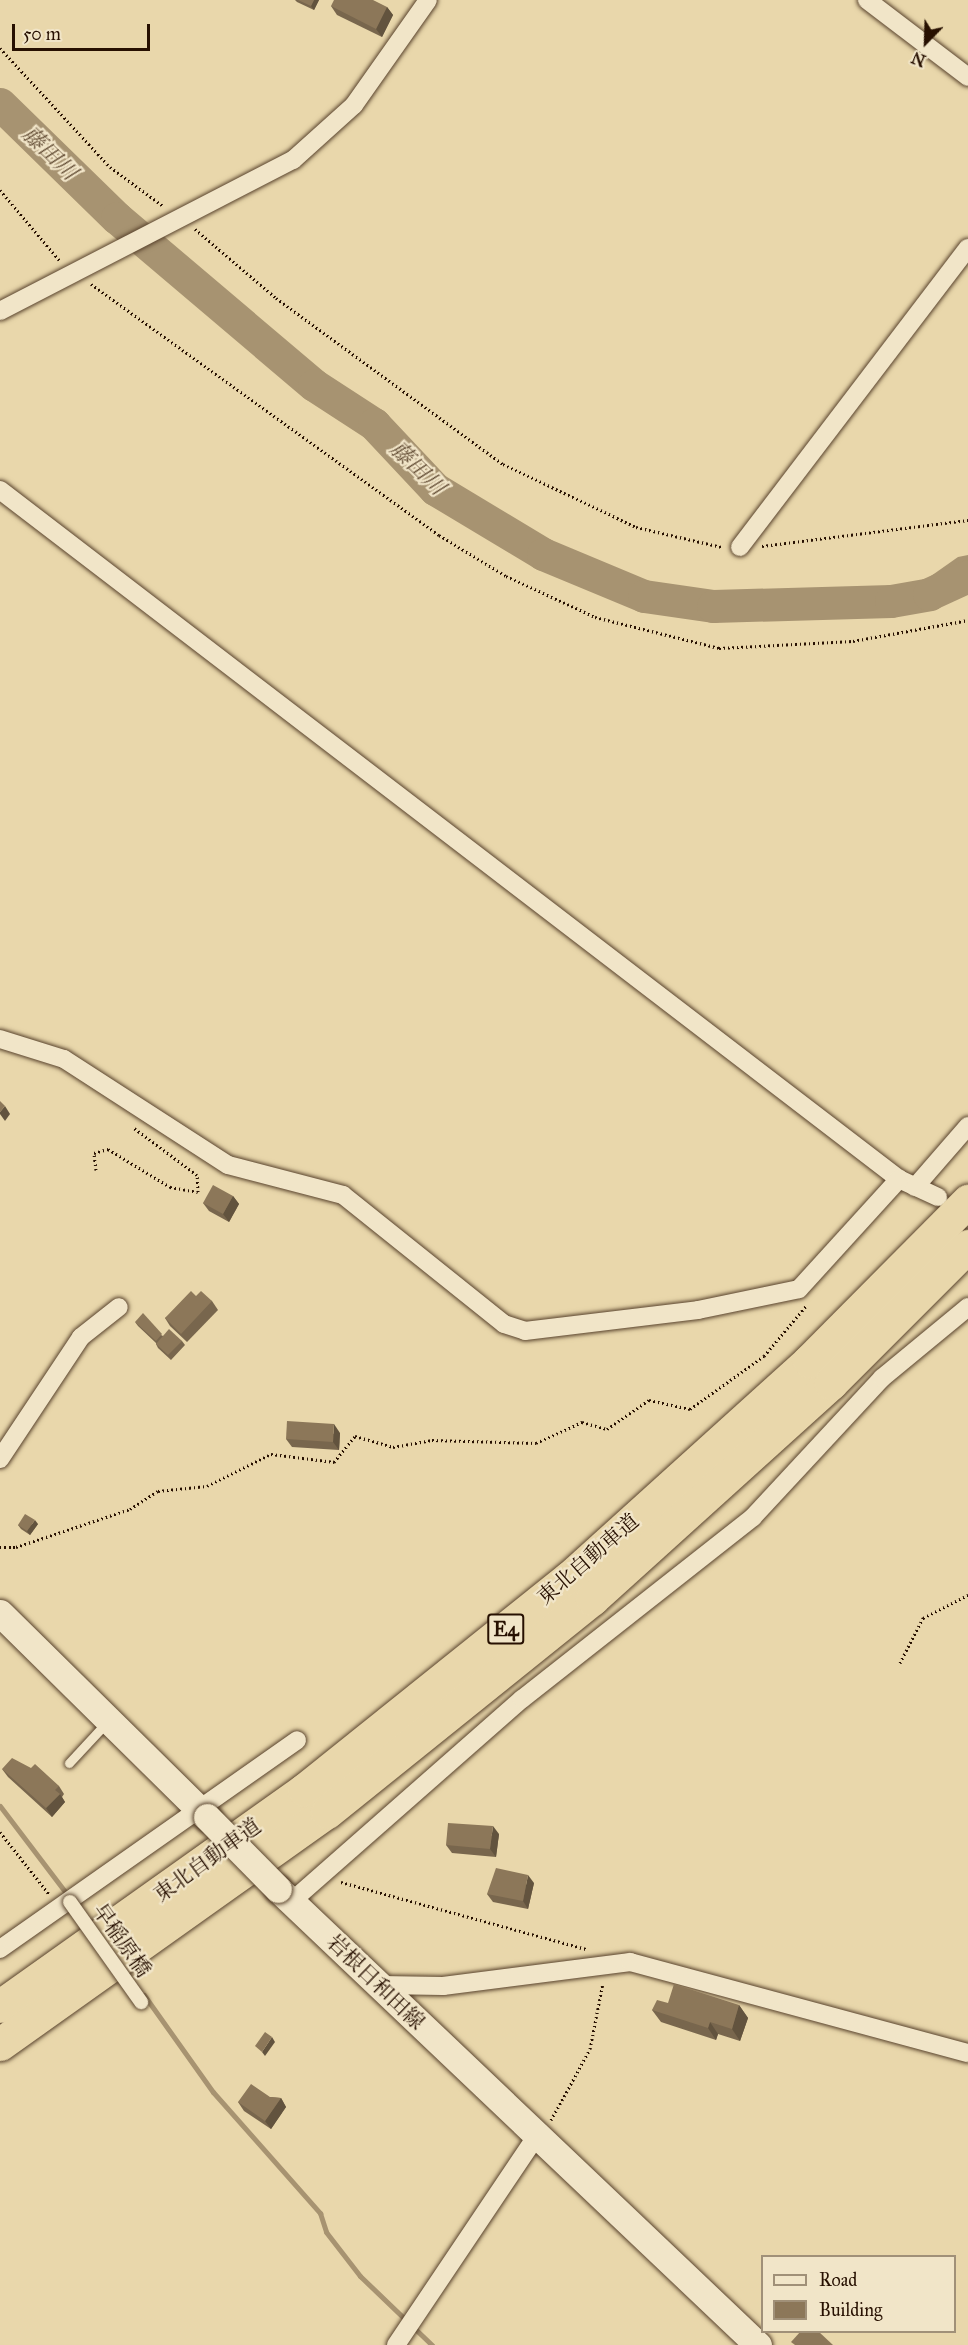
<!DOCTYPE html>
<meta charset="utf-8">
<style>
body{margin:0}
#map{position:relative;width:968px;height:2345px;overflow:hidden;background:#e9d7ab;font-family:"IM FELL Great Primer","Noto Serif JP",serif}
div>[style]{position:absolute}
.water>*{inset:0;background:#a79371}
.stream>*{height:5px;margin:-2.5px;padding:0 2.5px;transform-origin:2.5px;border-radius:2.5px;background:#a79371}
.river>*{height:33px;margin:-16.5px;padding:0 16.5px;transform-origin:16.5px;border-radius:16.5px;background:#a79371}
.path>*{height:3px;margin-top:-1.5px;transform-origin:0;background:repeating-linear-gradient(90deg,#271001 0 1.5px,transparent 0 4.5px)}
.roads{filter:drop-shadow(0 0 2px #58422c) drop-shadow(0 0 2px #58422c)}
.service>*{height:9px;margin:-4.5px;padding:0 4.5px;transform-origin:4.5px;border-radius:4.5px;background:#f1e5c8}
.minor>*{height:18px;margin:-9px;padding:0 9px;transform-origin:9px;border-radius:9px;background:#f1e5c8}
.secondary>*{height:27px;margin:-13.5px;padding:0 13.5px;transform-origin:13.5px;border-radius:13.5px;background:#f1e5c8}
.motorway>*{height:33px;margin:-16.5px;padding:0 16.5px;transform-origin:16.5px;border-radius:16.5px;background:#e9d7ab}
.bridges{filter:drop-shadow(0 0 2px #58422c) drop-shadow(0 0 2px #58422c)}
.pedestrian-bridge>*{height:14px;margin:-7px;padding:0 7px;transform-origin:7px;border-radius:7px;background:#f1e5c8}
.secondary-bridge>*{height:27px;margin:-13.5px;padding:0 13.5px;transform-origin:13.5px;border-radius:13.5px;background:#f1e5c8}
.wall>*{inset:0;background:#78664d}
.shaded-wall>*{inset:0;background:#62533e}
.building>*{inset:0;background:#8c7759}
span{translate:-50% -50%;white-space:nowrap;text-align:center;line-height:1.15;-webkit-text-stroke:4.5px #f1e5c8;paint-order:stroke}
.shield-label span{padding:2px 4px;background:#f1e5c8;border:2px solid;border-radius:4px;-webkit-text-stroke-width:0}
.shield-label{font-size:20px;color:#271001;font-weight:700}
.street-label{font-size:21px;color:#271001}
.water-label{font-size:22px;color:#614b33;font-style:italic}
.legend{position:absolute;left:761px;top:2255px;width:195px;height:78px;box-sizing:border-box;background:#f1e5c8;border:2px solid #a09078;margin:0;padding:8px 10px;list-style:none;font-size:18px;color:#271001}
.legend li{display:flex;align-items:center;gap:12px;height:30px}
.legend b{width:30px;border:2px solid #a09078}
.north{position:absolute;left:896px;top:12px;width:60px;height:60px;-webkit-text-stroke:4px #f1e5c8;paint-order:stroke;rotate:203deg;font-size:16px;font-weight:700;line-height:24px;text-align:center;color:#271001}
.north::after{content:'';display:block;margin:auto;width:21px;height:27px;background:#271001;clip-path:polygon(50% 0,100% 100%,50% 72%,0 100%)}
.scale{position:absolute;left:12px;top:24px;width:138px;height:27px;box-sizing:border-box;border:3px solid #271001;border-top:0;padding-left:8px;font-size:18px;line-height:21px;white-space:nowrap;color:#271001;-webkit-text-stroke:4px #f1e5c8;paint-order:stroke}
</style>
<div id="map">
<div class="water">
<i style="clip-path:polygon(968px 555px,968px 588px,894px 602px,958px 557px)"></i>
</div>
<div class="stream">
<i style="left:0;top:1806px;width:114px;rotate:52.8deg"></i>
<i style="left:144px;top:1995px;width:119px;rotate:54.6deg"></i>
<i style="left:213px;top:2092px;width:162px;rotate:48.5deg"></i>
<i style="left:320px;top:2213px;width:20px;rotate:72deg"></i>
<i style="left:326px;top:2232px;width:56px;rotate:52.3deg"></i>
<i style="left:360px;top:2276px;width:100px;rotate:43.8deg"></i>
</div>
<div class="river">
<i style="left:0;top:104px;width:163px;rotate:44.3deg"></i>
<i style="left:117px;top:218px;width:258px;rotate:40.3deg"></i>
<i style="left:314px;top:385px;width:72px;rotate:33deg"></i>
<i style="left:374px;top:424px;width:89px;rotate:46.8deg"></i>
<i style="left:435px;top:489px;width:126px;rotate:31deg"></i>
<i style="left:543px;top:554px;width:109px;rotate:22.6deg"></i>
<i style="left:644px;top:596px;width:70px;rotate:8.2deg"></i>
<i style="left:713px;top:606px;width:178px;rotate:-1.6deg"></i>
<i style="left:891px;top:601px;width:39px;rotate:-10deg"></i>
<i style="left:929px;top:594px;width:43px;rotate:-24.8deg"></i>
</div>
<div class="path">
<i style="left:0;top:48px;width:162px;rotate:47.3deg"></i>
<i style="left:110px;top:167px;width:66px;rotate:36.3deg"></i>
<i style="left:0;top:190px;width:93px;rotate:49.8deg"></i>
<i style="left:195px;top:229px;width:106px;rotate:40.4deg"></i>
<i style="left:276px;top:298px;width:281px;rotate:36.2deg"></i>
<i style="left:503px;top:464px;width:147px;rotate:25.3deg"></i>
<i style="left:636px;top:527px;width:88px;rotate:13.1deg"></i>
<i style="left:91px;top:284px;width:429px;rotate:35.8deg"></i>
<i style="left:439px;top:535px;width:79px;rotate:31.5deg"></i>
<i style="left:506px;top:576px;width:98px;rotate:24.7deg"></i>
<i style="left:595px;top:617px;width:128px;rotate:14deg"></i>
<i style="left:719px;top:648px;width:134px;rotate:-3deg"></i>
<i style="left:853px;top:641px;width:117px;rotate:-10.3deg"></i>
<i style="left:762px;top:546px;width:208px;rotate:-7.2deg"></i>
<i style="left:96px;top:1170px;width:17px;rotate:-97deg"></i>
<i style="left:94px;top:1153px;width:15px;rotate:-16deg"></i>
<i style="left:108px;top:1149px;width:73px;rotate:31.5deg"></i>
<i style="left:170px;top:1187px;width:28px;rotate:10deg"></i>
<i style="left:198px;top:1192px;width:17px;rotate:-93deg"></i>
<i style="left:197px;top:1175px;width:79px;rotate:-143.3deg"></i>
<i style="left:0;top:1547px;width:16px"></i>
<i style="left:16px;top:1547px;width:120px;rotate:-18.4deg"></i>
<i style="left:130px;top:1509px;width:33px;rotate:-33deg"></i>
<i style="left:158px;top:1491px;width:49px;rotate:-5.8deg"></i>
<i style="left:207px;top:1486px;width:72px;rotate:-26.6deg"></i>
<i style="left:271px;top:1454px;width:64px;rotate:7.2deg"></i>
<i style="left:334px;top:1462px;width:33px;rotate:-51deg"></i>
<i style="left:355px;top:1436px;width:40px;rotate:16deg"></i>
<i style="left:393px;top:1447px;width:40px;rotate:-10deg"></i>
<i style="left:432px;top:1440px;width:104px;rotate:1.7deg"></i>
<i style="left:536px;top:1443px;width:51px;rotate:-24.5deg"></i>
<i style="left:582px;top:1422px;width:26px;rotate:16deg"></i>
<i style="left:607px;top:1429px;width:51px;rotate:-34.6deg"></i>
<i style="left:649px;top:1400px;width:42px;rotate:12.4deg"></i>
<i style="left:690px;top:1409px;width:91px;rotate:-35.6deg"></i>
<i style="left:764px;top:1356px;width:65px;rotate:-50deg"></i>
<i style="left:900px;top:1663px;width:51px;rotate:-62.9deg"></i>
<i style="left:923px;top:1618px;width:51px;rotate:-27.1deg"></i>
<i style="left:0;top:1832px;width:79px;rotate:51.7deg"></i>
<i style="left:341px;top:1882px;width:254px;rotate:15.3deg"></i>
<i style="left:551px;top:2120px;width:81px;rotate:-61.2deg"></i>
<i style="left:590px;top:2049px;width:67px;rotate:-78.9deg"></i>
</div>
<div class="roads">
<div class="service">
<i style="left:69px;top:1763px;width:54px;rotate:-47.2deg"></i>
</div>
<div class="minor">
<i style="left:867px;top:0;width:127px;rotate:37.3deg"></i>
<i style="left:0;top:311px;width:330px;rotate:-27.3deg"></i>
<i style="left:293px;top:160px;width:82px;rotate:-42deg"></i>
<i style="left:354px;top:105px;width:128px;rotate:-54.8deg"></i>
<i style="left:0;top:490px;width:1133px;rotate:37.47deg"></i>
<i style="left:899px;top:1179px;width:43px;rotate:24.8deg"></i>
<i style="left:740px;top:547px;width:376px;rotate:-52.7deg"></i>
<i style="left:0;top:1039px;width:67px;rotate:17.4deg"></i>
<i style="left:64px;top:1059px;width:195px;rotate:32.9deg"></i>
<i style="left:228px;top:1165px;width:119px;rotate:14.6deg"></i>
<i style="left:343px;top:1195px;width:206px;rotate:38.7deg"></i>
<i style="left:504px;top:1324px;width:22px;rotate:18deg"></i>
<i style="left:525px;top:1331px;width:174px;rotate:-6.9deg"></i>
<i style="left:698px;top:1310px;width:103px;rotate:-11.7deg"></i>
<i style="left:799px;top:1289px;width:149px;rotate:-47.7deg"></i>
<i style="left:915px;top:1187px;width:81px;rotate:-49deg"></i>
<i style="left:0;top:1459px;width:146px;rotate:-56.4deg"></i>
<i style="left:81px;top:1337px;width:48px;rotate:-38.3deg"></i>
<i style="left:292px;top:1901px;width:306px;rotate:-41.3deg"></i>
<i style="left:522px;top:1699px;width:294px;rotate:-38.2deg"></i>
<i style="left:753px;top:1517px;width:190px;rotate:-47.1deg"></i>
<i style="left:882px;top:1378px;width:112px;rotate:-39.5deg"></i>
<i style="left:0;top:1949px;width:363px;rotate:-35.1deg"></i>
<i style="left:380px;top:1985px;width:63px;rotate:0.9deg"></i>
<i style="left:443px;top:1986px;width:189px;rotate:-7.3deg"></i>
<i style="left:630px;top:1962px;width:350px;rotate:15.1deg"></i>
<i style="left:396px;top:2345px;width:251px;rotate:-56.1deg"></i>
</div>
<div class="secondary">
<i style="left:0;top:1613px;width:291px;rotate:44.6deg"></i>
<i style="left:278px;top:1889px;width:662px;rotate:43.53deg"></i>
</div>
<div class="motorway">
<i style="left:0;top:2006px;width:373px;rotate:-35.4deg"></i>
<i style="left:304px;top:1790px;width:339px;rotate:-38.7deg"></i>
<i style="left:569px;top:1578px;width:324px;rotate:-42.1deg"></i>
<i style="left:809px;top:1361px;width:226px;rotate:-45.2deg"></i>
<i style="left:0;top:2044px;width:401px;rotate:-35.4deg"></i>
<i style="left:327px;top:1812px;width:340px;rotate:-38.8deg"></i>
<i style="left:592px;top:1599px;width:322px;rotate:-42.1deg"></i>
<i style="left:831px;top:1383px;width:194px;rotate:-45deg"></i>
</div>
</div>
<div class="bridges">
<div class="pedestrian-bridge">
<i style="left:70px;top:1902px;width:123px;rotate:54.6deg"></i>
</div>
<div class="secondary-bridge">
<i style="left:207px;top:1817px;width:101px;rotate:45.4deg"></i>
</div>
</div>
<div class="wall">
<i style="clip-path:polygon(295px 0,319px 0,314px 10px,297px 2px)"></i>
<i style="clip-path:polygon(331px 6px,387px 7px,393px 15px,382px 37px,337px 15px)"></i>
<i style="clip-path:polygon(233px 1196px,239px 1204px,229px 1222px,209px 1211px,203px 1203px)"></i>
<i style="clip-path:polygon(196px 1296px,212px 1301px,218px 1310px,187px 1342px,170px 1326px,165px 1318px)"></i>
<i style="clip-path:polygon(135px 1322px,163px 1336px,182px 1341px,185px 1345px,171px 1360px,158px 1348px,156px 1344px,156px 1343px,138px 1326px)"></i>
<i style="clip-path:polygon(340px 1433px,339px 1450px,292px 1447px,286px 1439px)"></i>
<i style="clip-path:polygon(38px 1524px,30px 1535px,21px 1529px,18px 1525px)"></i>
<i style="clip-path:polygon(2px 1769px,59px 1786px,64px 1794px,62px 1797px,65px 1802px,52px 1817px,8px 1777px)"></i>
<i style="clip-path:polygon(499px 1834px,496px 1857px,452px 1853px,446px 1845px)"></i>
<i style="clip-path:polygon(534px 1883px,528px 1909px,493px 1902px,487px 1894px)"></i>
<i style="clip-path:polygon(668px 2003px,739px 2005px,748px 2018px,740px 2041px,718px 2034px,716px 2040px,661px 2022px,652px 2010px)"></i>
<i style="clip-path:polygon(270px 2097px,281px 2098px,286px 2107px,271px 2129px,244px 2111px,238px 2102px)"></i>
</div>
<div class="shaded-wall">
<i style="clip-path:polygon(314px 0,319px 0,314px 10px,311px 6px)"></i>
<i style="clip-path:polygon(387px 7px,393px 15px,382px 37px,376px 29px)"></i>
<i style="clip-path:polygon(5px 1106px,10px 1114px,5px 1121px,0 1114px,0 1112px)"></i>
<i style="clip-path:polygon(233px 1196px,239px 1204px,229px 1222px,223px 1214px)"></i>
<i style="clip-path:polygon(334px 1424px,340px 1433px,339px 1450px,333px 1442px)"></i>
<i style="clip-path:polygon(35px 1520px,38px 1524px,30px 1535px,27px 1531px)"></i>
<i style="clip-path:polygon(60px 1794px,65px 1802px,52px 1817px,46px 1808px)"></i>
<i style="clip-path:polygon(493px 1826px,499px 1834px,496px 1857px,490px 1849px)"></i>
<i style="clip-path:polygon(528px 1875px,534px 1883px,528px 1909px,523px 1901px)"></i>
<i style="clip-path:polygon(739px 2005px,748px 2018px,740px 2041px,732px 2029px)"></i>
<i style="clip-path:polygon(710px 2022px,718px 2034px,716px 2040px,708px 2028px)"></i>
<i style="clip-path:polygon(272px 2037px,275px 2042px,265px 2056px,262px 2052px)"></i>
<i style="clip-path:polygon(281px 2098px,286px 2107px,271px 2129px,265px 2121px)"></i>
</div>
<div class="building">
<i style="clip-path:polygon(298px 0,314px 0,311px 6px)"></i>
<i style="clip-path:polygon(334px 0,373px 0,387px 7px,376px 29px,331px 6px)"></i>
<i style="clip-path:polygon(0 1101px,5px 1106px,0 1112px)"></i>
<i style="clip-path:polygon(213px 1185px,233px 1196px,223px 1214px,203px 1203px)"></i>
<i style="clip-path:polygon(191px 1291px,196px 1296px,201px 1291px,212px 1301px,181px 1334px,165px 1318px)"></i>
<i style="clip-path:polygon(143px 1313px,162px 1334px,156px 1341px,135px 1322px)"></i>
<i style="clip-path:polygon(169px 1329px,182px 1341px,168px 1355px,156px 1344px)"></i>
<i style="clip-path:polygon(287px 1421px,334px 1424px,333px 1442px,286px 1439px)"></i>
<i style="clip-path:polygon(25px 1514px,35px 1520px,27px 1531px,18px 1525px)"></i>
<i style="clip-path:polygon(12px 1758px,31px 1768px,35px 1764px,59px 1786px,55px 1790px,60px 1794px,46px 1808px,2px 1769px)"></i>
<i style="clip-path:polygon(448px 1823px,493px 1826px,490px 1849px,446px 1845px)"></i>
<i style="clip-path:polygon(496px 1868px,528px 1875px,523px 1901px,487px 1894px)"></i>
<i style="clip-path:polygon(674px 1984px,739px 2005px,732px 2029px,710px 2022px,708px 2028px,652px 2010px,657px 2000px,668px 2003px)"></i>
<i style="clip-path:polygon(265px 2032px,272px 2037px,262px 2052px,255px 2046px)"></i>
<i style="clip-path:polygon(251px 2084px,270px 2097px,281px 2098px,265px 2121px,238px 2102px)"></i>
<i style="clip-path:polygon(801px 2331px,818px 2331px,833px 2345px,795px 2345px,791px 2342px)"></i>
</div>
<div class="shield-label">
<span style="left:506px;top:1629px">E4</span>
</div>
<div class="street-label">
<span style="left:588px;top:1559px;rotate:-41deg">東北自動車道</span>
<span style="left:207px;top:1860px;rotate:-36deg">東北自動車道</span>
<span style="left:122px;top:1940px;rotate:55deg">早稲原橋</span>
<span style="left:376px;top:1982px;rotate:44deg">岩根日和田線</span>
</div>
<div class="water-label">
<span style="left:50px;top:153px;rotate:44deg">藤田川</span>
<span style="left:418px;top:468px;rotate:44deg">藤田川</span>
</div>
<ul class="legend">
<li><b style="height:8px;background:#f1e5c8"></b>Road</li>
<li><b style="height:16px;background:#8c7759"></b>Building</li>
</ul>
<div class="north">N</div>
<div class="scale">50 m</div>
</div>
